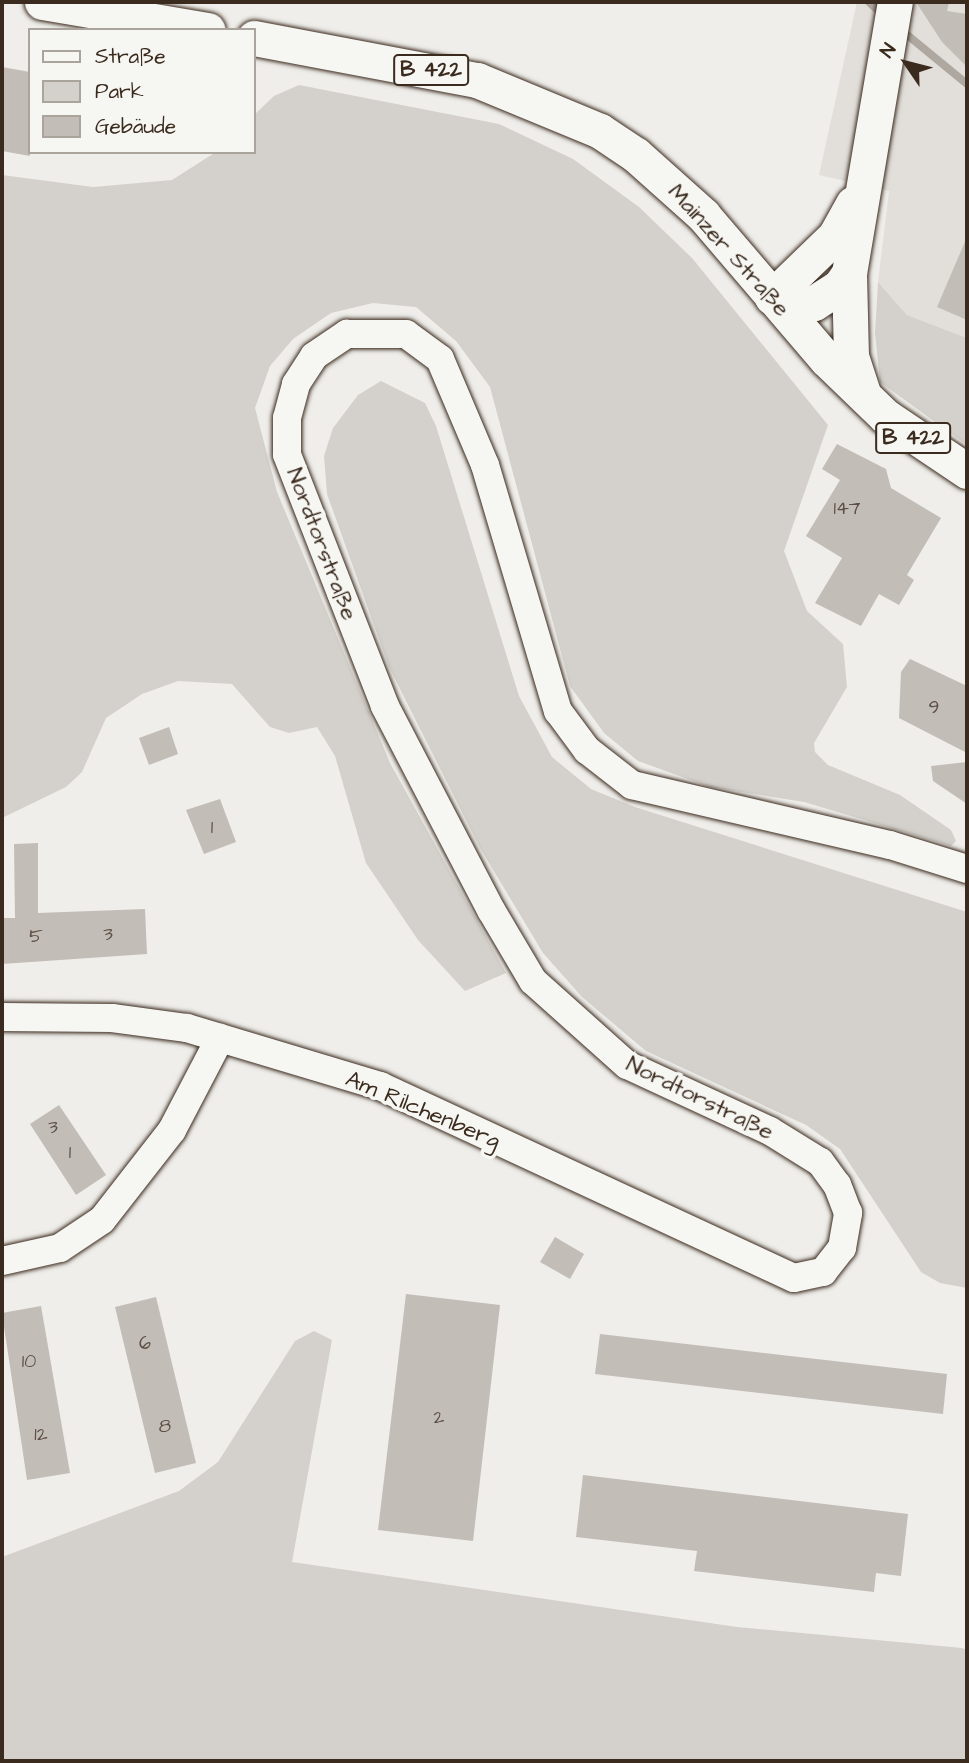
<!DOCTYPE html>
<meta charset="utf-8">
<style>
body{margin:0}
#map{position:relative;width:969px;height:1763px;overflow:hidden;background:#efeeea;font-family:"Architects Daughter",sans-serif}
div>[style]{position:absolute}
.built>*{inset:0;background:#e2dfdb}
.green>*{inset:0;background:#d4d1cc}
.stream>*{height:8px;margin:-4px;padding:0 4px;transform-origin:4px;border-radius:4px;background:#afa8a1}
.building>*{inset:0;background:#c2bdb7}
.roads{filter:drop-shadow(0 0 2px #3b2a1e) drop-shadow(0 0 2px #3b2a1e)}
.minor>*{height:28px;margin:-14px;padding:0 14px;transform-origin:14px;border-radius:14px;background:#f6f6f2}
.major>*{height:35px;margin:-17.5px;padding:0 17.5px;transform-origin:17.5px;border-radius:17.5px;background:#f6f6f2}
span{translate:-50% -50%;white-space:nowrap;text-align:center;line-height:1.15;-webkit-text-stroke:7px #f6f6f2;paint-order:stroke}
.number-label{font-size:19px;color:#5d4f44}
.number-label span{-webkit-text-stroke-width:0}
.shield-label span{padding:2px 5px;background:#f6f6f2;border:2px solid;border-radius:5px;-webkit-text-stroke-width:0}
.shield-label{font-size:21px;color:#3b2a1e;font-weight:700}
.street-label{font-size:23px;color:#3b2a1e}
.frame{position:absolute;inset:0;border:4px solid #3b2a1e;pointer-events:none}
.legend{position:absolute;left:28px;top:28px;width:228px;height:126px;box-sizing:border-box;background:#f6f6f2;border:2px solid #aba49d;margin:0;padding:9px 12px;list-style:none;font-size:21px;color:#3b2a1e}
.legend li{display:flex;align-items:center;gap:14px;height:35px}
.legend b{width:35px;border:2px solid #aba49d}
.north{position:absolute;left:871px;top:28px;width:70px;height:70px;-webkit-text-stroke:5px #f6f6f2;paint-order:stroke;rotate:305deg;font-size:19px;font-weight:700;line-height:28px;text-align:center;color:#3b2a1e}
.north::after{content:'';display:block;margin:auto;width:24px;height:32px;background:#3b2a1e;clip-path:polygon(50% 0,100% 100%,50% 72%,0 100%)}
</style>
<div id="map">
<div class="built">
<i style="clip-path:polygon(857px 2px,967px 2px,967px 338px,907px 315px,878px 282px,889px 191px,819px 175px)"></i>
</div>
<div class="green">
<i style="clip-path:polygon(299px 85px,499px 124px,573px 159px,639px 207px,692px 258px,828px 425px,784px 551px,807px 611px,843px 644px,847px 687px,814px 743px,815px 752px,828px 765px,900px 795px,951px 830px,956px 841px,951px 846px,804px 802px,710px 787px,638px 761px,604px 733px,570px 686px,490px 387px,456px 341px,416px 307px,373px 303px,331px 313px,293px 339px,270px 366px,255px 408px,277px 492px,390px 763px,506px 973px,465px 991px,418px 940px,366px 863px,335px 756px,317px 727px,289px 733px,270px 727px,232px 684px,178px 681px,142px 694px,106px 718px,82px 772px,66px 787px,2px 818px,2px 175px,93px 187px,172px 180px,216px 152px,254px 152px,254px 115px,274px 96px)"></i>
<i style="clip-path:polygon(878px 282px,907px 315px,967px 338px,967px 445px,880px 382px,875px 333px)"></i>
<i style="clip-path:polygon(381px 381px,425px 403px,436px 426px,519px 696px,552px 757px,591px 789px,635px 807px,967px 912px,967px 1288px,940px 1283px,921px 1272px,840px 1149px,806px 1125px,646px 1051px,582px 997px,543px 953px,480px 848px,389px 667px,327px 494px,324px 456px,333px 428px,358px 395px)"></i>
<i style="clip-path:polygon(314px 1331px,332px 1340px,292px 1562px,737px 1627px,962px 1648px,967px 1650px,967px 1761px,2px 1761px,2px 1557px,179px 1491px,218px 1462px,295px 1341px)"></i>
</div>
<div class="stream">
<i style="left:869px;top:2px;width:18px;rotate:43deg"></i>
<i style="left:900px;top:29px;width:87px;rotate:39.4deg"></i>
</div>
<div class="building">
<i style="clip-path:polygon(916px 2px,949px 2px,947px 11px,967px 14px,967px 67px,942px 42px)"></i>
<i style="clip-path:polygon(2px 67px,30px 72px,30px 156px,2px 151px)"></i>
<i style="clip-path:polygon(967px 237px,967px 320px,937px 307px)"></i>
<i style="clip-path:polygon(837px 444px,886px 469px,891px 488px,941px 518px,907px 575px,914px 580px,899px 605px,879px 594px,861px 626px,815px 603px,842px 558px,806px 536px,840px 480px,822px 469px)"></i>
<i style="clip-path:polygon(910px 659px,967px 686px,967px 753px,899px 718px,901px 672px)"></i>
<i style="clip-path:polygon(169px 727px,178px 754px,149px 765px,139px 738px)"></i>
<i style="clip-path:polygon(967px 762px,967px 804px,933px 781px,931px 766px)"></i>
<i style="clip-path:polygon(220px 799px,236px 842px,204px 854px,186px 810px)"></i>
<i style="clip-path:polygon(38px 843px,38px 913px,145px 909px,147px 954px,2px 964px,2px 918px,15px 918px,14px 844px)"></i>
<i style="clip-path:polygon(59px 1105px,106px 1175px,76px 1195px,30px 1124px)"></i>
<i style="clip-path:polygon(555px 1237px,584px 1254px,570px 1279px,540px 1262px)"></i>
<i style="clip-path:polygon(406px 1294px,500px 1305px,473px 1541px,378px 1530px)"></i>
<i style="clip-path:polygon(156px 1297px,196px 1463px,155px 1473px,115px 1307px)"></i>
<i style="clip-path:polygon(41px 1306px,70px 1473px,27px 1480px,2px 1313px)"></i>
<i style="clip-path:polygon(600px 1334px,947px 1374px,943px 1414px,595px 1374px)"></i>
<i style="clip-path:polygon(583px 1475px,908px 1514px,901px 1576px,876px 1573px,874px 1592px,694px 1571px,697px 1551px,576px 1537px)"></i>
</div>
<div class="roads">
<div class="minor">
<i style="left:2px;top:1017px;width:110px;rotate:0.5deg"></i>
<i style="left:112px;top:1018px;width:76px;rotate:7.6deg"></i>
<i style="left:187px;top:1028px;width:202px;rotate:16.7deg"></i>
<i style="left:380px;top:1086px;width:456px;rotate:24.9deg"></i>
<i style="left:794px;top:1278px;width:30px;rotate:-12deg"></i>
<i style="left:823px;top:1272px;width:31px;rotate:-52deg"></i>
<i style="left:842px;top:1248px;width:36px;rotate:-80deg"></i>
<i style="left:848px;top:1213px;width:30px;rotate:-111deg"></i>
<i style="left:837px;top:1185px;width:29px;rotate:-126deg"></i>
<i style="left:820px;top:1162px;width:59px;rotate:-148.2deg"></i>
<i style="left:770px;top:1131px;width:157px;rotate:-155.2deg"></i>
<i style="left:627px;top:1065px;width:126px;rotate:-138.2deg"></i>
<i style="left:533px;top:981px;width:82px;rotate:-120.6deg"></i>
<i style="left:491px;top:910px;width:230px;rotate:-117.5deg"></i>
<i style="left:385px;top:706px;width:270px;rotate:-111.3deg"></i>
<i style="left:287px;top:454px;width:36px;rotate:-90deg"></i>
<i style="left:287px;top:418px;width:35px;rotate:-75deg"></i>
<i style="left:296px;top:384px;width:33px;rotate:-57deg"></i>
<i style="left:314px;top:356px;width:40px;rotate:-34deg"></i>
<i style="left:347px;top:334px;width:59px"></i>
<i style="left:406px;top:334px;width:42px;rotate:36.3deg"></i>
<i style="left:440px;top:359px;width:115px;rotate:67deg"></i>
<i style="left:485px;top:465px;width:257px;rotate:73.5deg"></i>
<i style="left:558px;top:711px;width:49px;rotate:53.4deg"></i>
<i style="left:587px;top:750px;width:57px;rotate:37.9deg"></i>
<i style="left:632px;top:785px;width:265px;rotate:13.1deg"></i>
<i style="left:890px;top:845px;width:81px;rotate:17.3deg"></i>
<i style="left:2px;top:1261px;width:59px;rotate:-12.6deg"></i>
<i style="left:60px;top:1248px;width:50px;rotate:-33.7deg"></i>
<i style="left:102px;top:1220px;width:114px;rotate:-52.1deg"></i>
<i style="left:172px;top:1130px;width:104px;rotate:-62.4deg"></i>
</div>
<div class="major">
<i style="left:42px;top:2px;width:168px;rotate:9.6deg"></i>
<i style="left:254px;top:38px;width:227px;rotate:10.7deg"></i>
<i style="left:477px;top:80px;width:133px;rotate:22.5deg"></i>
<i style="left:600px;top:131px;width:43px;rotate:33.7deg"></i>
<i style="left:636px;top:155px;width:90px;rotate:41.8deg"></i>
<i style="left:703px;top:215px;width:191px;rotate:49.5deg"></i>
<i style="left:827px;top:360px;width:81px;rotate:44deg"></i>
<i style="left:885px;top:416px;width:99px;rotate:33.9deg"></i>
<i style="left:772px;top:297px;width:88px;rotate:-44.1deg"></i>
<i style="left:835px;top:236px;width:37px;rotate:-61deg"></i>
<i style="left:772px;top:297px;width:15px;rotate:23deg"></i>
<i style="left:786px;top:303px;width:28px"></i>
<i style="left:814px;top:303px;width:31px;rotate:-33deg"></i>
<i style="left:840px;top:286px;width:16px;rotate:-55deg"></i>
<i style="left:863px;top:393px;width:39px;rotate:-108deg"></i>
<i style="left:851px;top:356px;width:83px;rotate:-91.4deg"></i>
<i style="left:849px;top:273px;width:275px;rotate:-80.4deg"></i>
</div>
</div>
<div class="number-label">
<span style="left:847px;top:509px">147</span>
<span style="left:934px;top:708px">9</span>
<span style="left:212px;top:828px">1</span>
<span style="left:108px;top:935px">3</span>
<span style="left:36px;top:937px">5</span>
<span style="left:53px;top:1128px">3</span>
<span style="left:70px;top:1153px">1</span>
<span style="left:145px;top:1344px">6</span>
<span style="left:29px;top:1362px">10</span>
<span style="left:439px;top:1418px">2</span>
<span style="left:165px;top:1427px">8</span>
<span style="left:41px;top:1435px">12</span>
</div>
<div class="shield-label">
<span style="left:431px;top:70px">B 422</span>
<span style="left:913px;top:438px">B 422</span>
</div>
<div class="street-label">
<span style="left:729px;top:250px;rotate:48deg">Mainzer Straße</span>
<span style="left:322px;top:544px;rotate:69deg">Nordtorstraße</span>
<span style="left:700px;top:1098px;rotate:26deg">Nordtorstraße</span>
<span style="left:423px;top:1110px;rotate:23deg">Am Rilchenberg</span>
</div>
<div class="frame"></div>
<ul class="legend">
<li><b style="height:9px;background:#f6f6f2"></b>Straße</li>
<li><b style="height:19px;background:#d4d1cc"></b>Park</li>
<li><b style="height:19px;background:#c2bdb7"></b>Gebäude</li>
</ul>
<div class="north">N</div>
</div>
